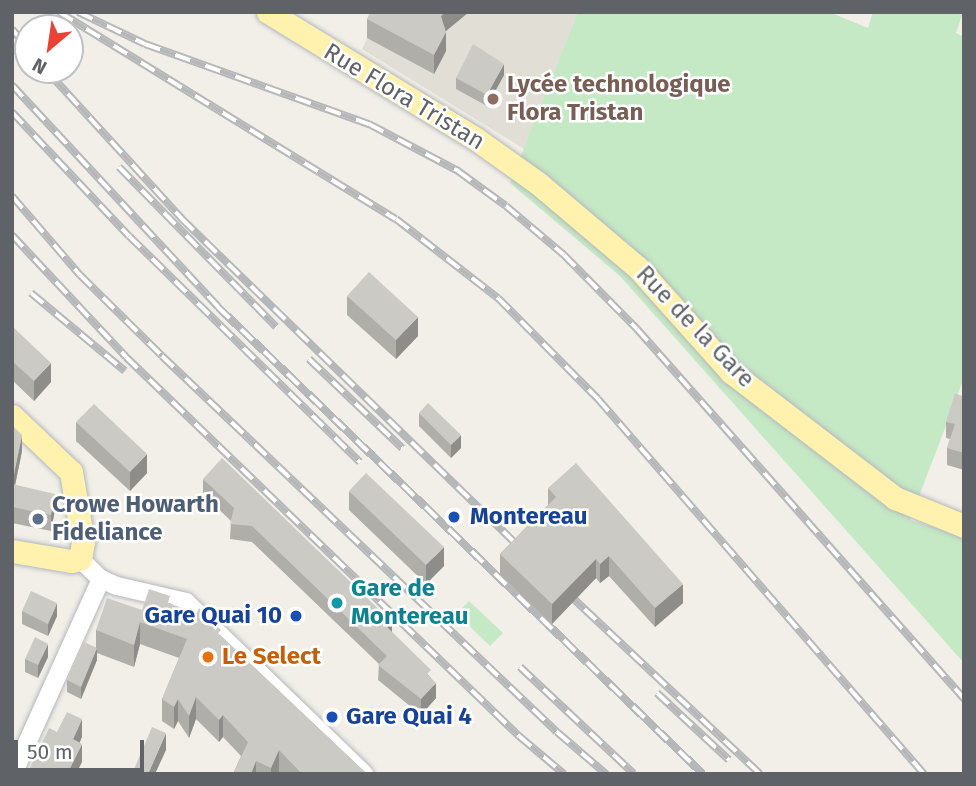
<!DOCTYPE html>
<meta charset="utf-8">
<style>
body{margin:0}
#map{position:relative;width:976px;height:786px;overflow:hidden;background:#f1efe8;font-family:"Fira Sans",sans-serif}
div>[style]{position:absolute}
.education>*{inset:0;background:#e1ded6}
.green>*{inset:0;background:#c5e8c5}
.roads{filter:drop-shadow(0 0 2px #b5b8bc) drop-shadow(0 0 2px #b5b8bc)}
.minor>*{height:18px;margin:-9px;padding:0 9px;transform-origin:9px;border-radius:9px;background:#fff}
.major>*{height:23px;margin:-11.5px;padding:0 11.5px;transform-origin:11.5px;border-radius:11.5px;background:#fff2af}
.rail>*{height:8px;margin-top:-4px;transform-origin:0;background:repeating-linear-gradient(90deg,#fff 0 16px,#b6b7b8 0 32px);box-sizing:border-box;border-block:2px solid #b6b7b8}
.wall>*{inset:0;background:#afaea9}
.shaded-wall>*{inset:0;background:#8f8d8a}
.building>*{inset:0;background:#cccac5}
.dots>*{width:19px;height:19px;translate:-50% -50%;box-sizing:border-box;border:4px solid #fff;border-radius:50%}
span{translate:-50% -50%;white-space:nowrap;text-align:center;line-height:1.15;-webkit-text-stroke:5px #fff;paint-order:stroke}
.education-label{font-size:24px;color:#785e54;font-weight:700}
.left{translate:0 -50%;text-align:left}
.street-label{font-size:24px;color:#5f6368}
.service-label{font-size:24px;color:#4e5e75;font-weight:700}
.transit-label{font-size:24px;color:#164399;font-weight:700}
.right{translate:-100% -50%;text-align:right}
.culture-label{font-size:24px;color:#0d838f;font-weight:700}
.food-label{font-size:24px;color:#c56008;font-weight:700}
.frame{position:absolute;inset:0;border:14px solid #5f6368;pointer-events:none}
.north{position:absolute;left:14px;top:14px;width:70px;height:70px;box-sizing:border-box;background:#fff;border:2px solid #bfc1c3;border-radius:50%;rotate:209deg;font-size:19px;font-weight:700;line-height:28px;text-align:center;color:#5f6368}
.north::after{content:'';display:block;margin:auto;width:24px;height:32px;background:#ea4335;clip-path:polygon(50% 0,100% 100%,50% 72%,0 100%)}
.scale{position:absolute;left:14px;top:740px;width:130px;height:32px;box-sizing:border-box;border:4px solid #5f6368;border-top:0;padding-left:9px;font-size:21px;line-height:24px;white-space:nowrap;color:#5f6368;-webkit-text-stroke:5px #fff;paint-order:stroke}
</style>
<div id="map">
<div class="education">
<i style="clip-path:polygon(380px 12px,578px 12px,524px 149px,362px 49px)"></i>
</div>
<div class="green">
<i style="clip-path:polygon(578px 12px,829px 12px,868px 28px,873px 12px,963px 12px,956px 33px,964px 37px,964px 378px,910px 520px,964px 536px,964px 663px,620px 276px,510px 183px)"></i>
<i style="clip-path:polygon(469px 601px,503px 633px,490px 646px,457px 614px)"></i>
</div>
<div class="roads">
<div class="minor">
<i style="left:80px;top:559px;width:29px;rotate:44deg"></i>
<i style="left:101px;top:579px;width:17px;rotate:24deg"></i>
<i style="left:117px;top:586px;width:71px;rotate:13.1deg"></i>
<i style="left:186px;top:602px;width:248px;rotate:44deg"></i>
<i style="left:13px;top:774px;width:214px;rotate:-65.7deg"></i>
</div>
<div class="major">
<i style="left:268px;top:12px;width:244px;rotate:31.4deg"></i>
<i style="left:476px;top:139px;width:77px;rotate:35.5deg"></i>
<i style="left:539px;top:184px;width:130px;rotate:40.3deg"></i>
<i style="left:638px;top:268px;width:140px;rotate:48.2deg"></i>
<i style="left:731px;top:372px;width:207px;rotate:37.5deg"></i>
<i style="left:895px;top:498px;width:74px;rotate:22.1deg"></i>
<i style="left:12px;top:416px;width:81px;rotate:43.5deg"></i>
<i style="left:71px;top:472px;width:71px;rotate:80.3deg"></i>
<i style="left:83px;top:542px;width:17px;rotate:100deg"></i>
<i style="left:80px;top:559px;width:9px;rotate:167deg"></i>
<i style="left:71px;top:561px;width:60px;rotate:-170.4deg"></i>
</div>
</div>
<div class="rail">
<i style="left:59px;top:12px;width:395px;rotate:31.6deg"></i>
<i style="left:396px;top:219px;width:129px;rotate:37.8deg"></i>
<i style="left:498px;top:298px;width:142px;rotate:45.3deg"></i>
<i style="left:598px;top:399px;width:497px;rotate:49deg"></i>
<i style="left:78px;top:12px;width:74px;rotate:25.5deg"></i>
<i style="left:145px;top:44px;width:238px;rotate:19.7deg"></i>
<i style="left:369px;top:124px;width:101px;rotate:27.8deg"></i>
<i style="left:458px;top:171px;width:59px;rotate:36.1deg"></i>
<i style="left:506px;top:206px;width:76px;rotate:40.2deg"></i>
<i style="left:564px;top:255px;width:104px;rotate:45.4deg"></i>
<i style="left:637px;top:329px;width:494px;rotate:48.5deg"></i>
<i style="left:12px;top:29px;width:25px;rotate:50deg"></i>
<i style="left:12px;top:46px;width:24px;rotate:48deg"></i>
<i style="left:46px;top:70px;width:202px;rotate:47.6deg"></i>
<i style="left:182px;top:219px;width:482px;rotate:44.2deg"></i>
<i style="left:12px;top:85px;width:303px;rotate:47.1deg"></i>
<i style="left:218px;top:307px;width:673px;rotate:43.92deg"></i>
<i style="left:12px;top:112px;width:170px;rotate:46.7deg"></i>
<i style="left:129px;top:236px;width:323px;rotate:44.4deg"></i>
<i style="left:119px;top:167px;width:224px;rotate:45.5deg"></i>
<i style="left:12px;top:196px;width:104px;rotate:49.3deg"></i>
<i style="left:80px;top:275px;width:115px;rotate:44.6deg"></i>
<i style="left:162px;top:356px;width:545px;rotate:43.59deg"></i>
<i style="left:557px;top:732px;width:65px;rotate:40.6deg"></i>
<i style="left:12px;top:235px;width:167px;rotate:46.9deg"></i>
<i style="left:126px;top:357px;width:546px;rotate:43.96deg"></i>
<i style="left:519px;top:736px;width:59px;rotate:40.2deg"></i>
<i style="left:31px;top:293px;width:122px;rotate:39.7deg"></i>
<i style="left:309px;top:359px;width:129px;rotate:43.7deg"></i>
<i style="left:561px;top:587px;width:273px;rotate:43.2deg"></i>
<i style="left:520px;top:667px;width:156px;rotate:43.2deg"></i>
<i style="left:657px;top:693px;width:98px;rotate:42.9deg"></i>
</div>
<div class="wall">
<i style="clip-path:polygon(469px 12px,446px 31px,446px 51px,434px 74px,367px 38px,367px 19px)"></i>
<i style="clip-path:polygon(504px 75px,487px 106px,456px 89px,456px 78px)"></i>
<i style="clip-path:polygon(347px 296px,418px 336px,396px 359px,347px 315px)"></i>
<i style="clip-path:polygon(12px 326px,51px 382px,34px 401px,12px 380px)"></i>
<i style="clip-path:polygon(964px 397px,964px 470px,947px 465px,947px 448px,950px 439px,946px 438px,946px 422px)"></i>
<i style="clip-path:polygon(419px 413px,461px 448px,451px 458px,419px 426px)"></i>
<i style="clip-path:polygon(76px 422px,147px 473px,130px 491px,76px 441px)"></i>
<i style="clip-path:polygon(12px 425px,22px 451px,15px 485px,55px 509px,51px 531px,12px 523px)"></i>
<i style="clip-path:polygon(203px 479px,392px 633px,431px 678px,436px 698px,421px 715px,378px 680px,379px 664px,252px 542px,230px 539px,231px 521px,203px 494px)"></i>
<i style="clip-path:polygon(548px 488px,683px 603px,655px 627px,609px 576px,600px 583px,596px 578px,552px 624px,500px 574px,500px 554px,548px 505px)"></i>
<i style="clip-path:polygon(349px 491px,444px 566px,426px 584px,349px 510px)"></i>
<i style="clip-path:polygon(170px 603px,221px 636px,367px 774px,281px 774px,279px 772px,278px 774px,233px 774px,241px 756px,223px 737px,219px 742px,196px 719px,189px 738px,178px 721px,174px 729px,162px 721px,162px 699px,179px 658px,140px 644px,134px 667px,97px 653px,97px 660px,81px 699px,67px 692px,67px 680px,96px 648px,96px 630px,142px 610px)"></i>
<i style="clip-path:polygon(22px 611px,57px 616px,48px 636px,22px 624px)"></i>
<i style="clip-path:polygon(48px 657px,38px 678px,25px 672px,25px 659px)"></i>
</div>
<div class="shaded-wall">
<i style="clip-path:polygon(445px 12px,469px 12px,441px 35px,441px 16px)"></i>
<i style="clip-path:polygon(446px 32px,446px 51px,434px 74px,434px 55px)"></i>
<i style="clip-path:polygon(504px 64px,504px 75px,487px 106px,487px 95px)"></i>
<i style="clip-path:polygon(418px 317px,418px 336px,396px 359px,396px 340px)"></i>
<i style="clip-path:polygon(51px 363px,51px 382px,34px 401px,34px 381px)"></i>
<i style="clip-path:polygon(22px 435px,22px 451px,12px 500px,12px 484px)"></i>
<i style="clip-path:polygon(461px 435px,461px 448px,451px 458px,451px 445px)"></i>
<i style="clip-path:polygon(147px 454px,147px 473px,130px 491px,130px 472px)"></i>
<i style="clip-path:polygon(55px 494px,55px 509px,51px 531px,51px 515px)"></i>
<i style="clip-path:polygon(444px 547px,444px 566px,426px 584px,426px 565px)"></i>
<i style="clip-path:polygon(609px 556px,609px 576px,600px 583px,600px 564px)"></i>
<i style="clip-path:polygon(596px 559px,596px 578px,552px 624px,552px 604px)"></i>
<i style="clip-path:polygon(683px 584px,683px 603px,655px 627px,655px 608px)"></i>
<i style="clip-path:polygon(57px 603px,57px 616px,48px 636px,48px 624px)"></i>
<i style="clip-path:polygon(140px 622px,140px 644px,134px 667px,134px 645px)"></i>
<i style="clip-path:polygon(392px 622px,392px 637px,387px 627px)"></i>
<i style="clip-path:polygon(48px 644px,48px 657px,38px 678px,38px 665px)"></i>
<i style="clip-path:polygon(97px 648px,97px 660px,81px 699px,81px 687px)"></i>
<i style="clip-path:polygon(436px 683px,436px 698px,421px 715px,421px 699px)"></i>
<i style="clip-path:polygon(196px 697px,196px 719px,189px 738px,189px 716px)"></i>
<i style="clip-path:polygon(178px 699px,178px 721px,174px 729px,174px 707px)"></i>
<i style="clip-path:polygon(223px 715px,223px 737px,219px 742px,219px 720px)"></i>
<i style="clip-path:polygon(82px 719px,82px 737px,73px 758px,73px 739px)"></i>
<i style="clip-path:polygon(166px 733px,166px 750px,155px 774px,148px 774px)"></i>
<i style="clip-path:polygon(82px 744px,82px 762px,76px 774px,67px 774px)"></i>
<i style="clip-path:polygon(279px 750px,279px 772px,278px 774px,271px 774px,271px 768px)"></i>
<i style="clip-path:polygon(256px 761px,256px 774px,251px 774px)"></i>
</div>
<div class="building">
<i style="clip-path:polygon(370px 12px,445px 12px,441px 16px,446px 32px,434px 55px,367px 19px)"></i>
<i style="clip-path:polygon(473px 44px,504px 64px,487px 95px,456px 78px)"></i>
<i style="clip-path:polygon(369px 272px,418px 317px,396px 340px,347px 296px)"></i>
<i style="clip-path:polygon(12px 326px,51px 363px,34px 381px,12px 361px)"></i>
<i style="clip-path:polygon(955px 393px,964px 397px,964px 453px,947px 448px,955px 424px,946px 422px)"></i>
<i style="clip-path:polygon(428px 403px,461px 435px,451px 445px,419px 413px)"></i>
<i style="clip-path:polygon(94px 404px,147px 454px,130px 472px,76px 422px)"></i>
<i style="clip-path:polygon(12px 425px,22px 435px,12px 484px,55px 494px,51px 515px,12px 507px)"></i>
<i style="clip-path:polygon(222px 458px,392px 622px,387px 627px,431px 670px,427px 674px,436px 683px,421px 699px,378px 665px,387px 656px,252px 526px,230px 524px,234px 508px,203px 479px)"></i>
<i style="clip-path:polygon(576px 463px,683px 584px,655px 608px,609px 556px,600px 564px,596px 559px,552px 604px,500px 554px,556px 497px,548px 488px)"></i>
<i style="clip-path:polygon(366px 473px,444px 547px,426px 565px,349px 491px)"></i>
<i style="clip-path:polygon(149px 589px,170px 596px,168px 603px,197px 613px,199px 608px,221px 630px,218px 633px,367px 774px,302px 774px,279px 750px,271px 768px,256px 761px,251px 774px,233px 774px,248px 742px,223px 715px,219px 720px,196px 697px,189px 716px,178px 699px,174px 707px,162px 699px,187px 639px,140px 622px,134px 645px,96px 630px,107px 598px,142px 610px)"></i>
<i style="clip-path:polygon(31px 591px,57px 603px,48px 624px,22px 611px)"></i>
<i style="clip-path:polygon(35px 637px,48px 644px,38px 665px,25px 659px)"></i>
<i style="clip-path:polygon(84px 642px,97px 648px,81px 687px,67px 680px)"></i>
<i style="clip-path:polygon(67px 712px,82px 719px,73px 739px,82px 744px,67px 774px,27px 774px,49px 728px,57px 732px)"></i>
<i style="clip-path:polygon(152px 727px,166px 733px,148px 774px,132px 774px)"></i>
</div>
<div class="dots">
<i style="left:493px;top:99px;background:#8d6e63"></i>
<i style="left:454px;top:517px;background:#1a4fb4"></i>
<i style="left:38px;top:519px;background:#5c6f8a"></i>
<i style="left:337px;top:603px;background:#0f9aa8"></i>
<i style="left:296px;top:616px;background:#1a4fb4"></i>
<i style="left:208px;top:657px;background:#e8710a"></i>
<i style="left:332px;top:717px;background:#1a4fb4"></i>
</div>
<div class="education-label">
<span class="left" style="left:507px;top:99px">Lycée technologique<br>Flora Tristan</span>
</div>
<div class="street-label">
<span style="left:404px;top:97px;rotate:31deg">Rue Flora Tristan</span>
<span style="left:695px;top:327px;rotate:46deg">Rue de la Gare</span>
</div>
<div class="service-label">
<span class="left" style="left:52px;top:519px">Crowe Howarth<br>Fideliance</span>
</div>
<div class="transit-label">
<span class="left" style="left:470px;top:517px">Montereau</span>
<span class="right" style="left:282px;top:616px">Gare Quai 10</span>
<span class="left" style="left:346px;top:717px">Gare Quai 4</span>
</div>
<div class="culture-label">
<span class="left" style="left:351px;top:603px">Gare de<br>Montereau</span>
</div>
<div class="food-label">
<span class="left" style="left:222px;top:657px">Le Select</span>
</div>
<div class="frame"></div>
<div class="north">N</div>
<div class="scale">50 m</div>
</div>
